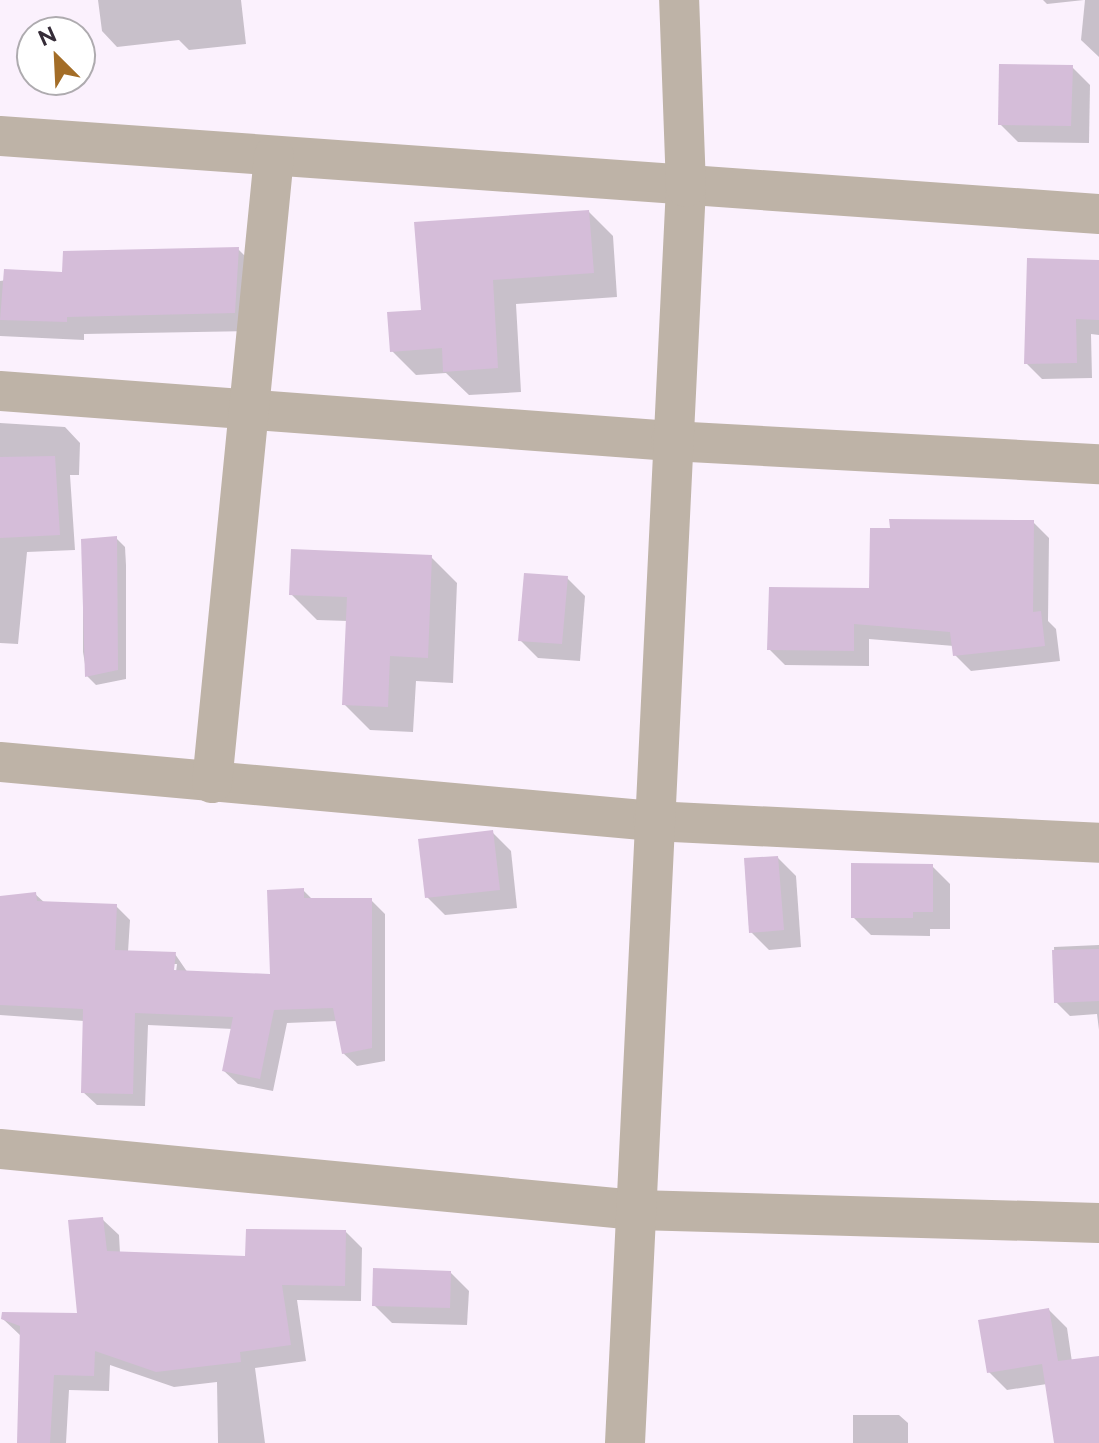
<!DOCTYPE html>
<style>
body{margin:0}
#map{position:relative;width:1099px;height:1443px;overflow:hidden;background:#fbf1fd;font-family:Raleway,sans-serif}
div>[style]{position:absolute}
.shadow>*{inset:0;background:#0003}
.building>*{inset:0;background:#d5bdd9}
.minor>*{height:40px;margin:-20px;padding:0 20px;transform-origin:20px;border-radius:20px;background:#beb3a7}
span{translate:-50% -50%;white-space:nowrap;text-align:center;line-height:1.15;-webkit-text-stroke:6px #fff;paint-order:stroke}
.north{position:absolute;left:16px;top:16px;width:80px;height:80px;box-sizing:border-box;background:#fff;border:2px solid #aeabaf;border-radius:50%;rotate:336deg;font-size:22px;font-weight:700;line-height:32px;text-align:center;color:#352c37}
.north::after{content:'';display:block;margin:auto;width:28px;height:36px;background:#a36d27;clip-path:polygon(50% 0,100% 100%,50% 72%,0 100%)}
</style>
<div id="map">
<div class="shadow">
<i style="clip-path:polygon(98px 0,241px 0,246px 44px,189px 50px,179px 40px,117px 47px,102px 31px)"></i>
<i style="clip-path:polygon(1043px 0,1084px 0,1047px 4px)"></i>
<i style="clip-path:polygon(1085px 0,1099px 0,1099px 57px,1081px 40px)"></i>
<i style="clip-path:polygon(1072px 67px,1090px 85px,1089px 143px,1018px 142px,1000px 124px)"></i>
<i style="clip-path:polygon(589px 212px,613px 236px,617px 297px,516px 304px,521px 392px,469px 395px,446px 373px,416px 375px,392px 351px,423px 312px)"></i>
<i style="clip-path:polygon(238px 249px,256px 267px,253px 331px,84px 334px,84px 340px,0 336px,0 281px)"></i>
<i style="clip-path:polygon(1099px 262px,1099px 335px,1091px 334px,1092px 378px,1042px 379px,1026px 363px)"></i>
<i style="clip-path:polygon(0 423px,65px 427px,80px 443px,79px 475px,70px 475px,75px 550px,27px 552px,18px 644px,0 643px)"></i>
<i style="clip-path:polygon(1033px 522px,1049px 538px,1048px 621px,1056px 629px,1060px 661px,971px 671px,955px 655px,954px 646px,869px 639px,869px 666px,785px 665px,769px 649px)"></i>
<i style="clip-path:polygon(116px 538px,125px 547px,126px 565px,126px 679px,96px 685px,87px 676px,83px 652px,83px 541px)"></i>
<i style="clip-path:polygon(431px 557px,457px 583px,453px 683px,416px 681px,413px 732px,370px 730px,344px 704px,348px 621px,317px 620px,291px 594px)"></i>
<i style="clip-path:polygon(567px 578px,585px 596px,580px 661px,538px 658px,520px 640px)"></i>
<i style="clip-path:polygon(493px 833px,511px 851px,517px 908px,445px 915px,427px 897px)"></i>
<i style="clip-path:polygon(778px 858px,796px 876px,801px 947px,769px 950px,751px 932px)"></i>
<i style="clip-path:polygon(932px 866px,950px 884px,950px 929px,930px 929px,930px 936px,871px 935px,853px 917px)"></i>
<i style="clip-path:polygon(evenodd,303px 890px,313px 900px,371px 900px,385px 914px,385px 1061px,357px 1066px,343px 1053px,337px 1021px,287px 1023px,273px 1091px,238px 1084px,224px 1071px,233px 1029px,148px 1025px,145px 1106px,97px 1105px,83px 1092px,84px 1021px,0 1015px,0 898px,35px 894px,45px 903px,116px 906px,130px 920px,128px 952px,175px 954px,188px 973px,272px 976px,303px 890px,173px 964px,177px 964px,175px 980px,173px 964px)"></i>
<i style="clip-path:polygon(1099px 945px,1099px 1030px,1097px 1014px,1070px 1016px,1056px 1002px,1054px 947px)"></i>
<i style="clip-path:polygon(102px 1219px,119px 1235px,120px 1253px,247px 1258px,346px 1232px,362px 1248px,361px 1301px,297px 1300px,306px 1361px,255px 1368px,265px 1443px,218px 1443px,217px 1382px,174px 1387px,110px 1365px,109px 1391px,69px 1390px,66px 1443px,19px 1443px,21px 1336px,3px 1319px,79px 1315px)"></i>
<i style="clip-path:polygon(451px 1273px,469px 1291px,467px 1325px,392px 1323px,374px 1305px)"></i>
<i style="clip-path:polygon(1049px 1310px,1067px 1328px,1072px 1362px,1099px 1358px,1099px 1443px,1056px 1443px,1047px 1384px,1007px 1390px,989px 1372px)"></i>
<i style="clip-path:polygon(853px 1415px,899px 1415px,908px 1423px,908px 1443px,853px 1443px)"></i>
</div>
<div class="building">
<i style="clip-path:polygon(999px 64px,1073px 65px,1071px 126px,998px 125px)"></i>
<i style="clip-path:polygon(589px 210px,594px 273px,493px 280px,498px 368px,443px 372px,442px 348px,390px 352px,387px 312px,421px 310px,414px 222px)"></i>
<i style="clip-path:polygon(239px 247px,235px 313px,67px 317px,67px 322px,0 320px,4px 269px,62px 272px,63px 251px)"></i>
<i style="clip-path:polygon(1027px 258px,1099px 260px,1099px 320px,1076px 319px,1077px 363px,1024px 364px)"></i>
<i style="clip-path:polygon(55px 456px,60px 535px,0 538px,0 457px)"></i>
<i style="clip-path:polygon(889px 519px,1034px 520px,1033px 612px,1041px 611px,1045px 646px,953px 656px,950px 632px,854px 624px,854px 651px,767px 650px,769px 587px,869px 588px,870px 528px,890px 528px)"></i>
<i style="clip-path:polygon(117px 536px,118px 670px,85px 677px,81px 539px)"></i>
<i style="clip-path:polygon(291px 549px,432px 555px,428px 658px,390px 656px,388px 707px,342px 705px,347px 597px,289px 595px)"></i>
<i style="clip-path:polygon(524px 573px,568px 576px,562px 644px,518px 641px)"></i>
<i style="clip-path:polygon(493px 830px,500px 890px,425px 898px,418px 839px)"></i>
<i style="clip-path:polygon(778px 856px,784px 930px,749px 933px,744px 858px)"></i>
<i style="clip-path:polygon(851px 863px,933px 864px,933px 912px,913px 912px,913px 918px,851px 918px)"></i>
<i style="clip-path:polygon(304px 888px,304px 898px,372px 898px,372px 1048px,342px 1054px,333px 1008px,274px 1010px,260px 1079px,222px 1071px,233px 1017px,135px 1013px,133px 1094px,81px 1093px,83px 1009px,0 1005px,0 896px,36px 892px,37px 901px,117px 904px,115px 950px,176px 952px,174px 970px,270px 974px,267px 890px)"></i>
<i style="clip-path:polygon(1099px 949px,1099px 1001px,1054px 1003px,1052px 950px)"></i>
<i style="clip-path:polygon(103px 1217px,107px 1251px,245px 1256px,246px 1229px,346px 1230px,345px 1286px,282px 1285px,291px 1345px,240px 1352px,241px 1362px,156px 1372px,95px 1351px,94px 1376px,54px 1375px,50px 1443px,17px 1443px,20px 1326px,1px 1319px,2px 1312px,77px 1313px,68px 1220px)"></i>
<i style="clip-path:polygon(373px 1268px,451px 1271px,450px 1308px,372px 1306px)"></i>
<i style="clip-path:polygon(1049px 1308px,1058px 1361px,1099px 1356px,1099px 1443px,1054px 1443px,1042px 1364px,987px 1373px,978px 1320px)"></i>
</div>
<div class="minor">
<i style="left:0;top:136px;width:1102px;rotate:4.06deg"></i>
<i style="left:0;top:391px;width:673px;rotate:4.26deg"></i>
<i style="left:671px;top:441px;width:429px;rotate:3.1deg"></i>
<i style="left:0;top:762px;width:656px;rotate:5.16deg"></i>
<i style="left:653px;top:821px;width:447px;rotate:2.8deg"></i>
<i style="left:212px;top:783px;width:630px;rotate:-84.35deg"></i>
<i style="left:0;top:1149px;width:639px;rotate:5.48deg"></i>
<i style="left:636px;top:1210px;width:463px;rotate:1.6deg"></i>
<i style="left:625px;top:1443px;width:1257px;rotate:-87.22deg"></i>
<i style="left:686px;top:187px;width:187px;rotate:-92.1deg"></i>
</div>
<div class="north">N</div>
</div>
